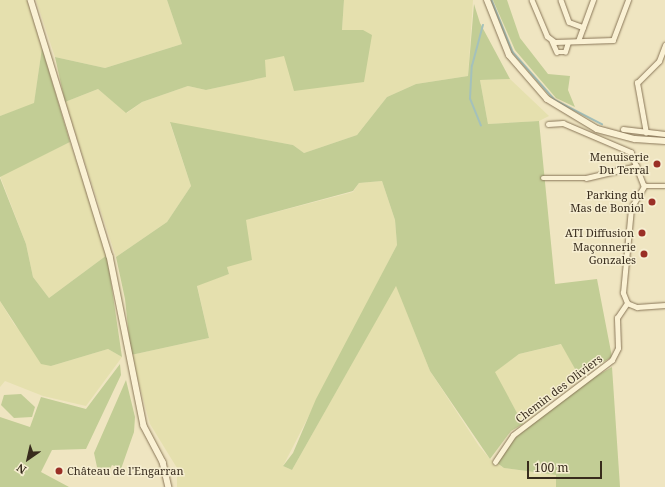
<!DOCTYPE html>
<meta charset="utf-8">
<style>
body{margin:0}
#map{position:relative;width:665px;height:487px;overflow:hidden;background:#efe5c1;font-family:"Noto Serif",serif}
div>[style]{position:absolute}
.farmland>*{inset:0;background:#e5e0ae}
.green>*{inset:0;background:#c2cd95}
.stream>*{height:1.5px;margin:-0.75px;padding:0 0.75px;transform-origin:0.75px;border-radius:0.75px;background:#a4c1bb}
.roads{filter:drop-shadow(0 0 1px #897658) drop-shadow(0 0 1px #897658)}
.minor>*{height:4.5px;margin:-2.25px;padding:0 2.25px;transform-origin:2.25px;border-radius:2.25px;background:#faf1d4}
.tertiary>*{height:5.5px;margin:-2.75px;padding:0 2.75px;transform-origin:2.75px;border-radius:2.75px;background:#faf1d4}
.secondary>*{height:6px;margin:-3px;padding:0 3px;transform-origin:3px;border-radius:3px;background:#faf1d4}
.dots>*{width:11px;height:11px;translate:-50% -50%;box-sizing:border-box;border:2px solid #f6eed1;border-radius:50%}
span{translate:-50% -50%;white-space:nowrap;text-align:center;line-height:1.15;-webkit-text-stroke:3px #f6eed1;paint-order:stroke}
.poi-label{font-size:11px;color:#382c1d}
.right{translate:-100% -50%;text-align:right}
.left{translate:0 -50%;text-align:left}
.street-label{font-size:11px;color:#382c1d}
.north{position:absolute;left:8px;top:439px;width:40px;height:40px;-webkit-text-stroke:3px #f6eed1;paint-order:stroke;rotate:214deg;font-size:11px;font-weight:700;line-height:16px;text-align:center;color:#382c1d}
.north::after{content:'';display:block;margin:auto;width:14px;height:18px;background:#382c1d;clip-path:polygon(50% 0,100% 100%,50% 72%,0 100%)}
.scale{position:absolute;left:527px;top:461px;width:75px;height:18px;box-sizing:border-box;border:2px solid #382c1d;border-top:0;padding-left:5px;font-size:12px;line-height:14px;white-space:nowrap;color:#382c1d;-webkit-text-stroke:3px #f6eed1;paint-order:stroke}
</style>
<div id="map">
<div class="farmland">
<i style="clip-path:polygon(0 0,27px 0,42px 48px,34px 104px,0 116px)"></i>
<i style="clip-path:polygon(36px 0,167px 0,182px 44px,105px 68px,55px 57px)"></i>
<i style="clip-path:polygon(344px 0,473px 0,468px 76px,416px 84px,387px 97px,357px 135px,304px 153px,293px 145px,170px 123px,191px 186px,167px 222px,116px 257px,65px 102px,98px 89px,127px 113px,142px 102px,188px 86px,206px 90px,265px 77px,265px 60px,363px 30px,342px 30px)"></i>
<i style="clip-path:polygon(510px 79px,549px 116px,539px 121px,488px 124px,480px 80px)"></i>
<i style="clip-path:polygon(70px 142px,107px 255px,49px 298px,33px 277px,26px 244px,0 176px)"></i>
<i style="clip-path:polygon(382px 181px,395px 220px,397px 245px,283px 466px,292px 470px,396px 285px,430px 371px,479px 446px,490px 459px,504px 468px,556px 475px,556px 487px,177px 487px,177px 468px,150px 424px,131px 355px,209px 338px,197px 285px,229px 274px,227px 267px,245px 220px,353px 192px,359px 183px)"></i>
<i style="clip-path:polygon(0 301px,14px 324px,51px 366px,108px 349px,122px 357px,86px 406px,43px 396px,5px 381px,0 387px)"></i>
<i style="clip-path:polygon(562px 344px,579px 376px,523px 424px,494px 372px,519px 354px)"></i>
</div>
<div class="green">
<i style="clip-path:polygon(167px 0,344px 0,342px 30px,363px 30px,372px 35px,364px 82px,294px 91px,284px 56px,265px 60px,266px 77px,206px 90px,188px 86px,142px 102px,126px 113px,98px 89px,65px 102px,55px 57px,105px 68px,182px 44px)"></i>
<i style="clip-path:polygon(493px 0,507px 0,520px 38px,548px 74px,570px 76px,568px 90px,575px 107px,556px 98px,515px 50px)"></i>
<i style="clip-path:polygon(474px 4px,480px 23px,510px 79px,480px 80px,488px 124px,539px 121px,555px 284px,597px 279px,612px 357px,579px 376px,561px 344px,519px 354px,495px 372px,523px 424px,511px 431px,490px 459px,430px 371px,396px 286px,292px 470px,283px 466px,293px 453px,316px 399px,397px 245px,395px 220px,382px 181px,359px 183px,353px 191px,246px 220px,252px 260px,227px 267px,229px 274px,197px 286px,209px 338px,131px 355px,125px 299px,116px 257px,167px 222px,191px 186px,170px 122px,293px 145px,304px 153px,357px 135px,387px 97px,416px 84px,468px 76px)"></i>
<i style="clip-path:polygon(42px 48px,70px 142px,0 177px,0 116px,34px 103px)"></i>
<i style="clip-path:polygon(0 178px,26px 244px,33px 277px,49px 298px,107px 255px,122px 357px,108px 349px,51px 366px,41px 364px,0 301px)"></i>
<i style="clip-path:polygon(120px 364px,121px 375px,86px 449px,52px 450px,41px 472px,69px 487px,0 487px,0 417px,30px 427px,41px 397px,86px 409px)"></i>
<i style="clip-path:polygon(612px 367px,620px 487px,556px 487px,556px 475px,504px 468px,497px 463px,515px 438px,584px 383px)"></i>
<i style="clip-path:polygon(126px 380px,135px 417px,134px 432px,121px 469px,112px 465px,108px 473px,97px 467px,94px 453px)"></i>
<i style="clip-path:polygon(21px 394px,35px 407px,32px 417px,14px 418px,1px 405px,4px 395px)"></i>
</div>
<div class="stream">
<i style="left:492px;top:0;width:56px;rotate:68deg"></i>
<i style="left:513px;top:52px;width:64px;rotate:48.8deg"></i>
<i style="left:555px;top:100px;width:53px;rotate:27.1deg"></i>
<i style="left:481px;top:126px;width:29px;rotate:-112deg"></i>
<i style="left:470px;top:99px;width:33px;rotate:-87deg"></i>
<i style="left:472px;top:66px;width:42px;rotate:-75deg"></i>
</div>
<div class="roads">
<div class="minor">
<i style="left:532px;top:0;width:39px;rotate:67deg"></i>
<i style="left:547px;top:36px;width:10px;rotate:37deg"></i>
<i style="left:555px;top:42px;width:58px;rotate:-2deg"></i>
<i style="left:613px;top:40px;width:43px;rotate:-69.4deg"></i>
<i style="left:561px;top:0;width:23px;rotate:70deg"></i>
<i style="left:569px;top:22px;width:15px;rotate:20deg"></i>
<i style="left:552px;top:41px;width:12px;rotate:66deg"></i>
<i style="left:557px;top:52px;width:8px"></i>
<i style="left:565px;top:52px;width:10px;rotate:-73deg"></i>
<i style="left:578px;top:41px;width:44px;rotate:-69.9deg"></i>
<i style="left:548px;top:124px;width:15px;rotate:-4deg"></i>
<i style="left:563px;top:123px;width:74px;rotate:23.1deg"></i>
<i style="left:631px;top:152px;width:36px;rotate:69deg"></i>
<i style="left:623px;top:129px;width:42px;rotate:6.8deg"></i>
<i style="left:646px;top:133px;width:51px;rotate:-100.2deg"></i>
<i style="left:637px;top:83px;width:31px;rotate:-45deg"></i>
<i style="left:659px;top:61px;width:17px;rotate:-69deg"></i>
<i style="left:543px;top:178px;width:43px"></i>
<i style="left:586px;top:178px;width:52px;rotate:-13.2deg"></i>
<i style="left:644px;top:186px;width:21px"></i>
<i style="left:627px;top:303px;width:11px;rotate:-112deg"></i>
<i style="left:623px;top:293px;width:85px;rotate:-84.6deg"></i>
<i style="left:631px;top:208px;width:26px;rotate:-59deg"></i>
<i style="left:627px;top:303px;width:11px;rotate:22deg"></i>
<i style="left:637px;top:307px;width:28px;rotate:-4deg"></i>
<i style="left:495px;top:462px;width:32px;rotate:-56deg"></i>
<i style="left:513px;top:435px;width:124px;rotate:-37.1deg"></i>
<i style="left:612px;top:360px;width:13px;rotate:-63deg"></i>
<i style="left:618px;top:348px;width:30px;rotate:-92deg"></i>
<i style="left:617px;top:318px;width:18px;rotate:-56deg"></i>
</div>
<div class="tertiary">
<i style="left:31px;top:0;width:268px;rotate:72.9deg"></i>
<i style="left:110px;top:256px;width:173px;rotate:78.7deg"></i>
<i style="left:144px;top:426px;width:41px;rotate:62.2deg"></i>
<i style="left:163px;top:462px;width:26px;rotate:77deg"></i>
</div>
<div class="secondary">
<i style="left:487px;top:0;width:59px;rotate:68.2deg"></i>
<i style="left:509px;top:55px;width:58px;rotate:49.2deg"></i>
<i style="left:547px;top:99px;width:58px;rotate:31deg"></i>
<i style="left:597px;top:129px;width:39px;rotate:15deg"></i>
<i style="left:635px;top:139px;width:30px;rotate:4deg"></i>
</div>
</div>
<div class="dots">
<i style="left:657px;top:164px;background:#9a2f26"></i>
<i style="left:652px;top:202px;background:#9a2f26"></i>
<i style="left:642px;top:233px;background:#9a2f26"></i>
<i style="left:644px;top:254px;background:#9a2f26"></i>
<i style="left:59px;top:471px;background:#9a2f26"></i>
</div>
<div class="poi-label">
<span class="right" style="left:649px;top:164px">Menuiserie<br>Du Terral</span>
<span class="right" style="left:644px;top:202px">Parking du<br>Mas de Boniol</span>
<span class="right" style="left:634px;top:233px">ATI Diffusion</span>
<span class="right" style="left:636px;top:254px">Maçonnerie<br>Gonzales</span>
<span class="left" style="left:67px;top:471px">Château de l'Engarran</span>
</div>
<div class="street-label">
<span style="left:559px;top:389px;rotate:-37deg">Chemin des Oliviers</span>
</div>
<div class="north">N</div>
<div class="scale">100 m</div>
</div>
